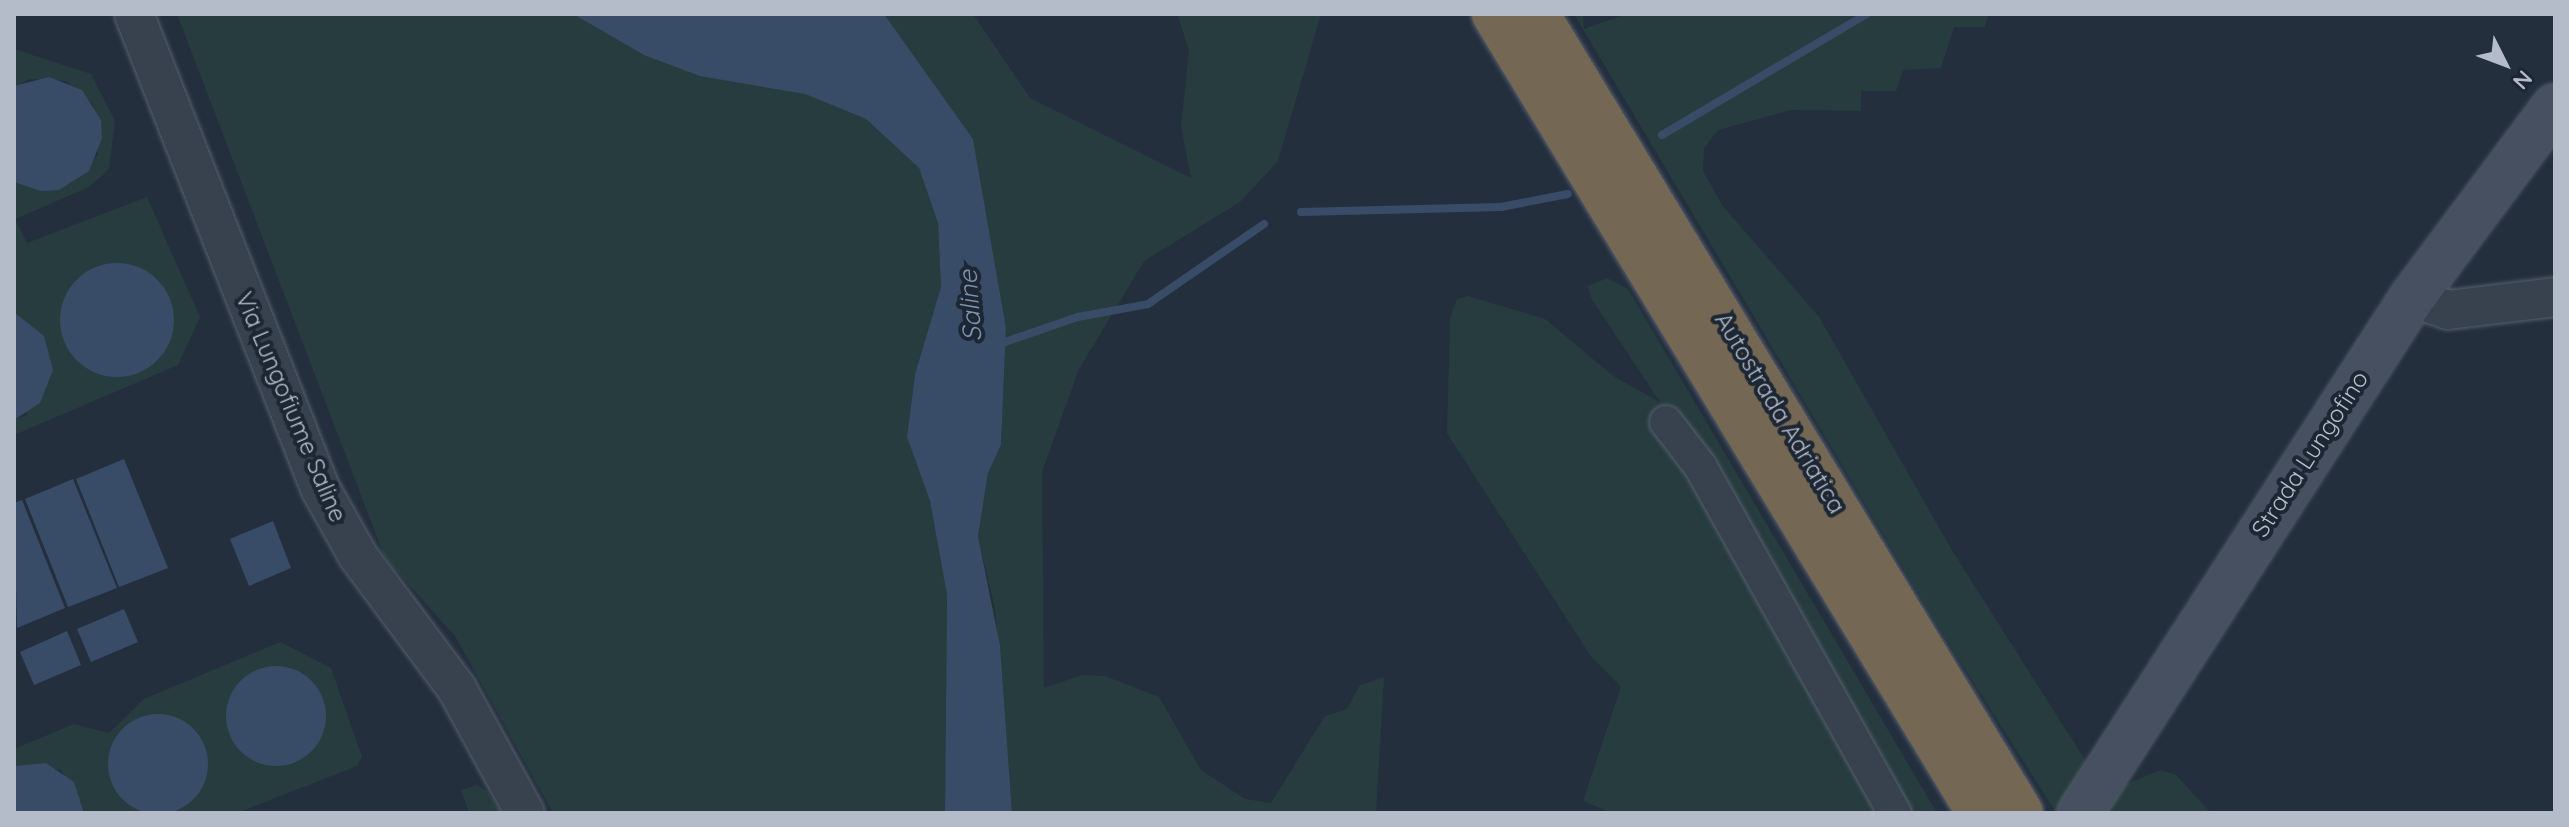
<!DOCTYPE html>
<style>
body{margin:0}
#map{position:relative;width:2569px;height:827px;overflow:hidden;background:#242f3e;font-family:Quicksand,sans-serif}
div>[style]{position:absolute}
.green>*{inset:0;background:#263c3f}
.water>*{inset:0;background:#394c67}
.round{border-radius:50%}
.stream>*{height:8px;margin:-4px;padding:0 4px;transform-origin:4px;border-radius:4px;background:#394c67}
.roads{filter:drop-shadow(0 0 2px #565f6c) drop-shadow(0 0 2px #565f6c)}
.minor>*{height:32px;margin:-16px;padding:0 16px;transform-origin:16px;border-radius:16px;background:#38414e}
.tertiary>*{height:38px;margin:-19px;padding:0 19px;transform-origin:19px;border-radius:19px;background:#38414e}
.secondary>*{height:44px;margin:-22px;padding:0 22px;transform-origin:22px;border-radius:22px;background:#465061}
.motorway>*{height:44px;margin:-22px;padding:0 22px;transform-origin:22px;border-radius:22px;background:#746855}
span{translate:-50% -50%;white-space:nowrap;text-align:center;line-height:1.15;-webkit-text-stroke:8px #1d2633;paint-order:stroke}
.street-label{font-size:24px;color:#b4bcc9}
.water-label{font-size:26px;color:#7c92b1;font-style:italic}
.frame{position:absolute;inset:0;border:16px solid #b4bcc9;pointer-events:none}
.north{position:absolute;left:2465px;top:24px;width:80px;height:80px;-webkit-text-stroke:6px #1d2633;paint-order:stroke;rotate:132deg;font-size:22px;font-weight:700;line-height:32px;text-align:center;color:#b4bcc9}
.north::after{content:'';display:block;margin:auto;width:28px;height:36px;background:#b4bcc9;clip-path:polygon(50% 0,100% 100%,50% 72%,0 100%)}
</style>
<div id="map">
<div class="green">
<i style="clip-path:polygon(177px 14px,573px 14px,644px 55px,805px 94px,866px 119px,919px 168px,938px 223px,941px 287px,915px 374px,907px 437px,930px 501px,947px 595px,945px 813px,553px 813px,455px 636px,385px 558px)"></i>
<i style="clip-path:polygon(884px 14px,973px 14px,1030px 98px,1191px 178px,1181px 126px,1189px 51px,1178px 16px,1164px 14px,1321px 14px,1278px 161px,1240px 202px,1144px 261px,1079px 369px,1042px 472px,1044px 688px,1082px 675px,1105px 676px,1159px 697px,1201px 770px,1245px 799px,1271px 803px,1325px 716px,1347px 709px,1360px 685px,1384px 677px,1376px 813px,1012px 813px,995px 609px,978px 536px,988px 473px,1001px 445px,1006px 328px,973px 139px)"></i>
<i style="clip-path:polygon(1574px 14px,1583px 14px,1584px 29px,1624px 15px,1989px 14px,1985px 27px,1954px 27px,1941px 68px,1903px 70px,1896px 91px,1861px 91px,1861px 111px,1791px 110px,1718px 130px,1704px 148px,1703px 171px,1722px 205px,1819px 317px,1953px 552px,2087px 763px,2064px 813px,2056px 813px,1933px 618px)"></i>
<i style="clip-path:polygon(14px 49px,91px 74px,115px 121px,109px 169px,89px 187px,15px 219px,27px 243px,147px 197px,200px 317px,178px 365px,14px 435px,14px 420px,27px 415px,14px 312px,14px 182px,59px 190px,98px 155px,93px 104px,66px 81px,31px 79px,14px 86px)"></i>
<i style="clip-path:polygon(1607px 278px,1628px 289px,1937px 813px,1612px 813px,1583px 801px,1621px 687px,1590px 655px,1447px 433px,1450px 318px,1457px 299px,1468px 296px,1545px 319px,1613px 376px,1660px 402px,1591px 298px,1588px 286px)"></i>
<i style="clip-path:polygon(evenodd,280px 642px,331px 668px,362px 757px,357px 766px,237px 813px,168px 813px,185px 806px,206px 748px,186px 722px,113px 788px,149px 813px,84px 813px,61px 770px,14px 766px,14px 749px,74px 724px,109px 733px,144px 699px,280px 642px,326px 716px,303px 758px,255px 762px,326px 716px)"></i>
<i style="clip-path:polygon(2161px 770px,2176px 775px,2211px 813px,2096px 813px,2116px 788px)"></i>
<i style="clip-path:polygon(477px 785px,487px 791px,501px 813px,469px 813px,461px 790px)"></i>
</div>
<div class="water">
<i style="clip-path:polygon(573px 14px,884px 14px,973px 139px,1006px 328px,1001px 445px,988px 473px,978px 536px,1000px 646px,1012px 813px,945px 813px,947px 595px,930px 501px,907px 437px,915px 374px,941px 287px,938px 223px,919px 168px,866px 119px,805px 94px,700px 76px,644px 55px)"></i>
<i style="clip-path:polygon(49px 77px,82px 90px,101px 120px,102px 138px,89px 171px,59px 190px,41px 191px,14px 182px,14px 86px)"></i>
<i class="round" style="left:60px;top:263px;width:114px;height:114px"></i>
<i style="clip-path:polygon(14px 312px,44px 336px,53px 370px,40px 403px,14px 420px)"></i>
<i style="clip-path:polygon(124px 459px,168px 568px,119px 587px,76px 479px)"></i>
<i style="clip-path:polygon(73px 479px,117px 588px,68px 607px,25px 499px)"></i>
<i style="clip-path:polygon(22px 500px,65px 608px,17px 628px,14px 503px)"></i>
<i style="clip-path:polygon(273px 521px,291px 568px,249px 586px,230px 539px)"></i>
<i style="clip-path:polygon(124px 609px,138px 642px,91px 662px,77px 629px)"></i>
<i style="clip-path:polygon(67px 631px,81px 665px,34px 685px,20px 652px)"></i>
<i class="round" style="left:226px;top:666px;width:100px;height:100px"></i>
<i class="round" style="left:108px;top:714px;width:100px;height:100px"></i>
<i style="clip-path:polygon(46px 763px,74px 782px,84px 813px,14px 813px,14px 766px)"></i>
</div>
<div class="stream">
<i style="left:1662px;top:135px;width:238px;rotate:-30.6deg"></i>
<i style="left:1301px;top:212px;width:200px;rotate:-1.4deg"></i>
<i style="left:1501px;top:207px;width:68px;rotate:-11deg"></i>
<i style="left:996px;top:345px;width:87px;rotate:-18.9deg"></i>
<i style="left:1078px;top:317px;width:71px;rotate:-10.5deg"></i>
<i style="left:1148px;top:304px;width:141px;rotate:-34.6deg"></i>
</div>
<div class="roads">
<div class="minor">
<i style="left:1666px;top:422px;width:56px;rotate:52.3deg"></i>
<i style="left:1700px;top:466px;width:398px;rotate:60.7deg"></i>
</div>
<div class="tertiary">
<i style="left:134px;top:14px;width:509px;rotate:68.57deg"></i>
<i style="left:320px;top:488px;width:78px;rotate:60.8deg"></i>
<i style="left:358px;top:556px;width:166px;rotate:53.3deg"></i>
<i style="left:457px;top:689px;width:141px;rotate:61.3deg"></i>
<i style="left:2412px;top:298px;width:38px;rotate:18deg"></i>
<i style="left:2448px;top:310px;width:108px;rotate:-6.9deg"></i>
</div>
<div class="secondary">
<i style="left:2080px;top:813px;width:613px;rotate:-57.19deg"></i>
<i style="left:2412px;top:298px;width:239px;rotate:-53.3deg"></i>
</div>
<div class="motorway">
<i style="left:1494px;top:14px;width:935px;rotate:58.74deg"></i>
<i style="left:1537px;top:14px;width:934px;rotate:58.79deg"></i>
</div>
</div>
<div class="street-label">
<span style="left:291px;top:407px;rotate:67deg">Via Lungofiume Saline</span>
<span style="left:1780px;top:413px;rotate:59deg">Autostrada Adriatica</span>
<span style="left:2310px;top:454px;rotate:-57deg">Strada Lungofino</span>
</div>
<div class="water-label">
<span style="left:970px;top:306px;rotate:-94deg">Saline</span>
</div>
<div class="frame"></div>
<div class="north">N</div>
</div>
